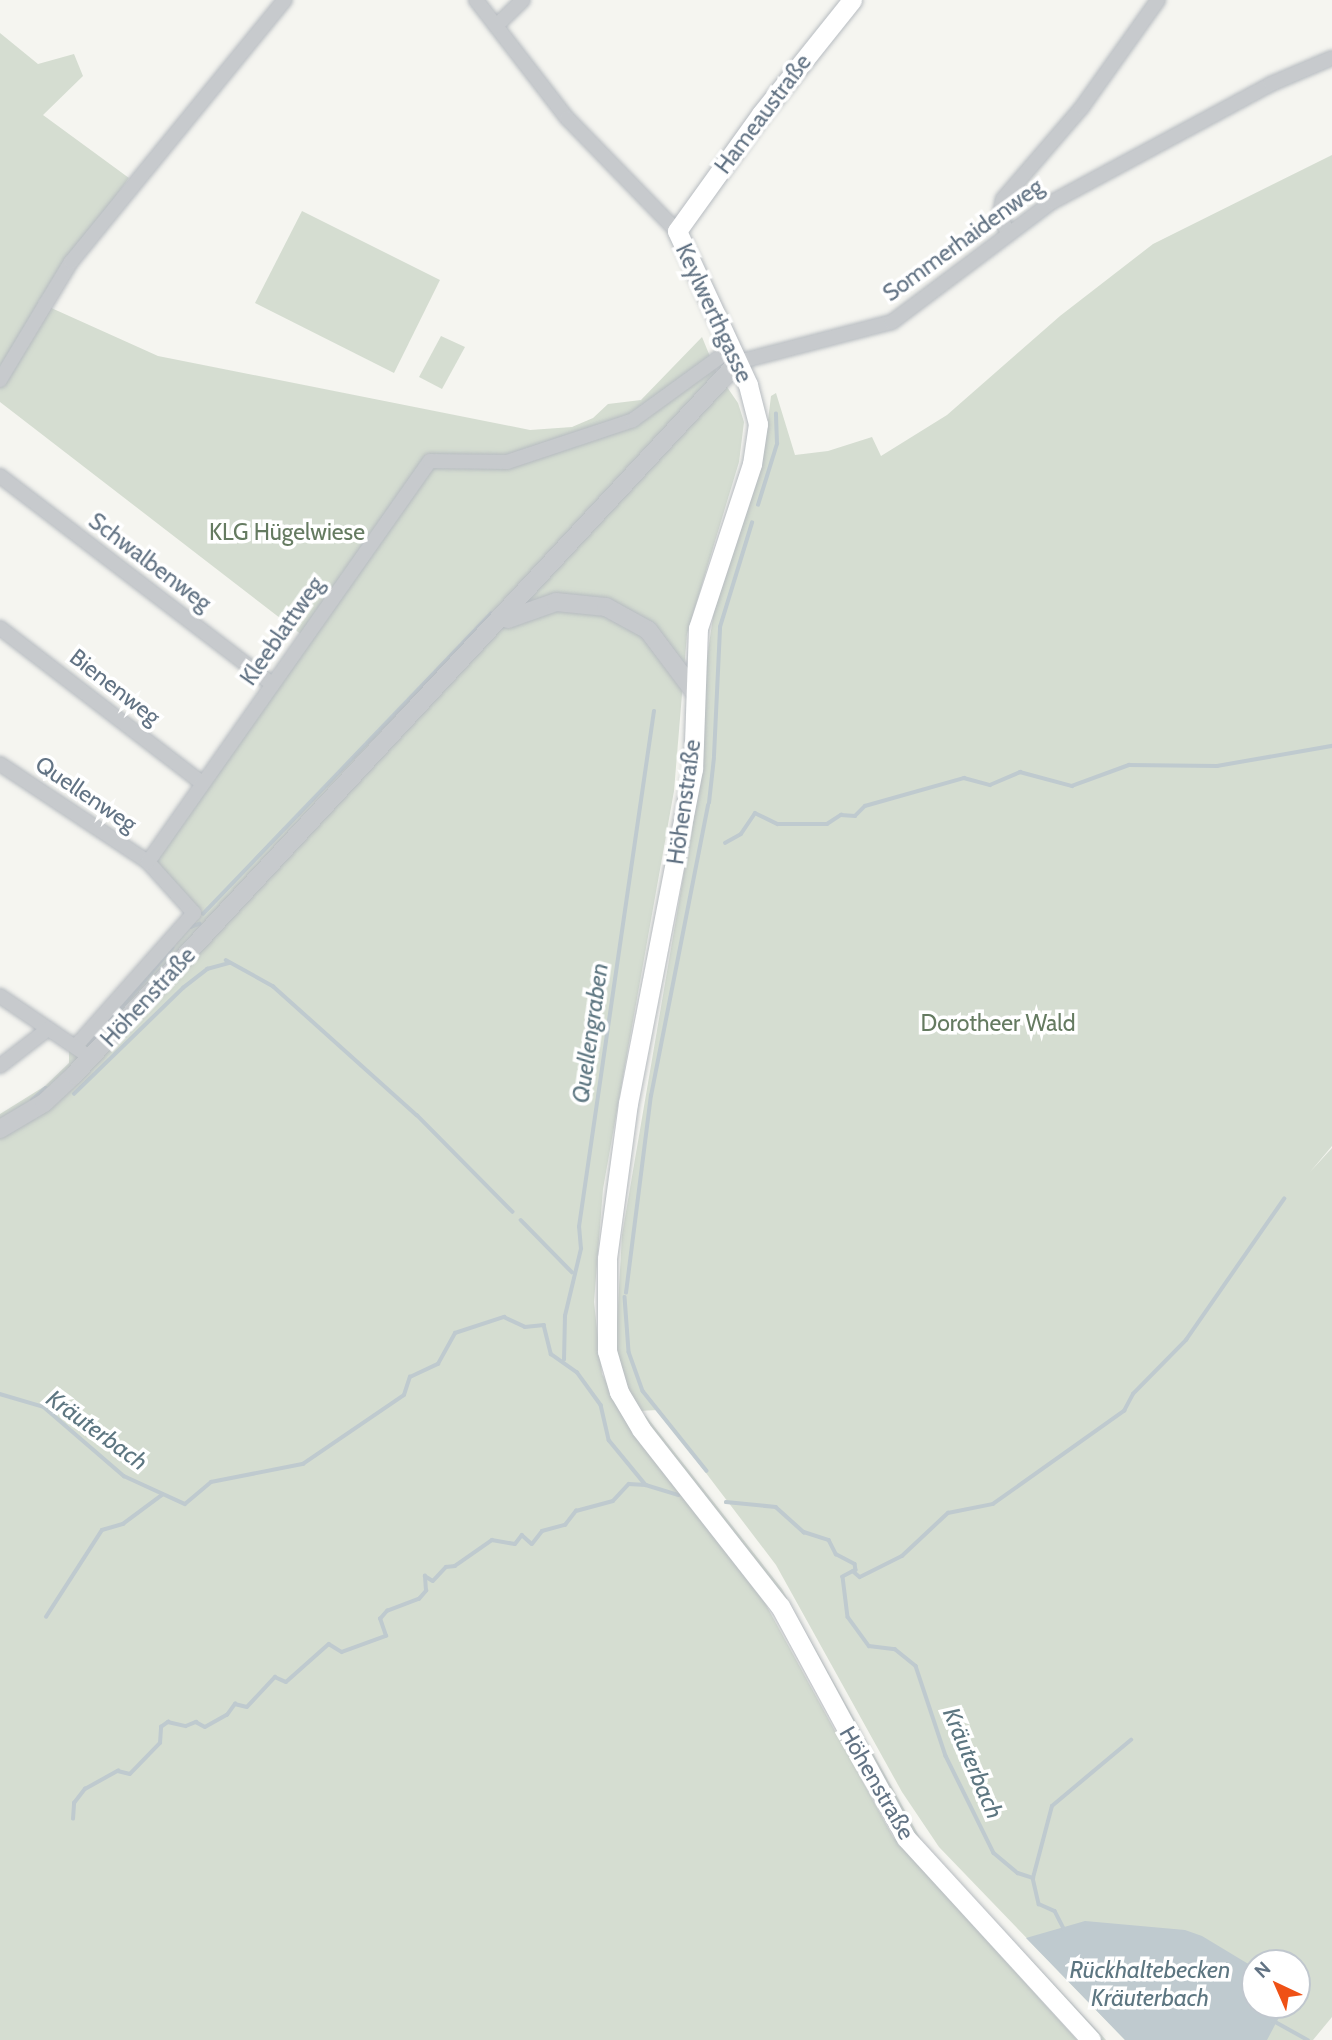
<!DOCTYPE html>
<meta charset="utf-8">
<style>
body{margin:0}
#map{position:relative;width:1332px;height:2040px;overflow:hidden;background:#f5f5f0;font-family:Cabin,sans-serif}
div>[style]{position:absolute}
.green>*{inset:0;background:#d5ddd1}
.water>*{inset:0;background:#bfcacf}
.stream>*{height:3.5px;margin:-1.75px;padding:0 1.75px;transform-origin:1.75px;border-radius:1.75px;background:#bfcacf}
.roads{filter:drop-shadow(0 0 2px #b6bbc0) drop-shadow(0 0 2px #b6bbc0)}
.minor>*{height:14px;margin:-7px;padding:0 7px;transform-origin:7px;border-radius:7px;background:#c7cacd}
.tertiary>*{height:18px;margin:-9px;padding:0 9px;transform-origin:9px;border-radius:9px;background:#c7cacd}
.secondary>*{height:19px;margin:-9.5px;padding:0 9.5px;transform-origin:9.5px;border-radius:9.5px;background:#fff}
span{translate:-50% -50%;white-space:nowrap;text-align:center;line-height:1.15;-webkit-text-stroke:7px #fff;paint-order:stroke}
.street-label{font-size:23px;color:#627384}
.park-label{font-size:23px;color:#657b61}
.water-label{font-size:24px;color:#5d7681;font-style:italic}
.north{position:absolute;left:1241px;top:1949px;width:70px;height:70px;box-sizing:border-box;background:#fff;border:2px solid #c0c7ce;border-radius:50%;rotate:316deg;font-size:19px;font-weight:700;line-height:28px;text-align:center;color:#627384}
.north::after{content:'';display:block;margin:auto;width:24px;height:32px;background:#ef5116;clip-path:polygon(50% 0,100% 100%,50% 72%,0 100%)}
</style>
<div id="map">
<div class="green">
<i style="clip-path:polygon(0 33px,38px 64px,74px 54px,83px 76px,43px 115px,129px 178px,38px 302px,158px 356px,530px 430px,572px 427px,593px 418px,608px 404px,641px 400px,702px 337px,716px 371px,738px 403px,744px 422px,739px 462px,687px 634px,674px 791px,603px 1189px,594px 1302px,602px 1374px,629px 1427px,765px 1603px,893px 1837px,1077px 2040px,0 2040px,0 1114px,45px 1086px,69px 1063px,69px 1051px,187px 911px,141px 862px,302px 635px,0 402px)"></i>
<i style="clip-path:polygon(evenodd,1332px 155px,1332px 1146px,1310px 1172px,1332px 1148px,1332px 2017px,1313px 2040px,1125px 2040px,939px 1847px,902px 1792px,776px 1565px,658px 1410px,638px 1411px,620px 1370px,616px 1341px,622px 1235px,703px 761px,705px 672px,715px 603px,765px 445px,771px 396px,776px 393px,795px 455px,828px 451px,872px 437px,881px 456px,947px 415px,1060px 316px,1153px 244px,1332px 155px,1255px 1963px,1297px 1963px,1297px 2005px,1255px 2005px,1255px 1963px)"></i>
<i style="clip-path:polygon(302px 211px,440px 280px,394px 373px,255px 303px)"></i>
<i style="clip-path:polygon(441px 336px,465px 347px,442px 389px,419px 377px)"></i>
<i style="clip-path:polygon(639px 1415px,646px 1416px,782px 1589px,924px 1845px,1106px 2040px,1100px 2040px,921px 1847px,850px 1725px)"></i>
</div>
<div class="water">
<i style="clip-path:polygon(1085px 1921px,1185px 1930px,1202px 1936px,1255px 1968px,1255px 2005px,1284px 2008px,1267px 2040px,1125px 2040px,1026px 1938px)"></i>
</div>
<div class="stream">
<i style="left:758px;top:505px;width:64px;rotate:-72.7deg"></i>
<i style="left:777px;top:444px;width:30px;rotate:-92deg"></i>
<i style="left:714px;top:756px;width:129px;rotate:-87.3deg"></i>
<i style="left:720px;top:627px;width:109px;rotate:-72.9deg"></i>
<i style="left:709px;top:803px;width:45px;rotate:-83.7deg"></i>
<i style="left:725px;top:843px;width:18px;rotate:-29deg"></i>
<i style="left:741px;top:834px;width:25px;rotate:-56deg"></i>
<i style="left:755px;top:813px;width:25px;rotate:26deg"></i>
<i style="left:778px;top:824px;width:49px"></i>
<i style="left:827px;top:824px;width:17px;rotate:-33deg"></i>
<i style="left:841px;top:815px;width:14px;rotate:4deg"></i>
<i style="left:855px;top:816px;width:14px;rotate:-45deg"></i>
<i style="left:865px;top:806px;width:103px;rotate:-15.8deg"></i>
<i style="left:964px;top:778px;width:27px;rotate:15deg"></i>
<i style="left:990px;top:785px;width:33px;rotate:-23deg"></i>
<i style="left:1020px;top:772px;width:54px;rotate:15.1deg"></i>
<i style="left:1072px;top:786px;width:61px;rotate:-20.2deg"></i>
<i style="left:1129px;top:765px;width:88px;rotate:0.7deg"></i>
<i style="left:1217px;top:766px;width:117px;rotate:-9.9deg"></i>
<i style="left:203px;top:914px;width:416px;rotate:-46.2deg"></i>
<i style="left:191px;top:927px;width:9px;rotate:-21deg"></i>
<i style="left:226px;top:960px;width:54px;rotate:29deg"></i>
<i style="left:273px;top:986px;width:193px;rotate:41.9deg"></i>
<i style="left:417px;top:1115px;width:136px;rotate:45.3deg"></i>
<i style="left:89px;top:1045px;width:128px;rotate:-49.4deg"></i>
<i style="left:74px;top:1094px;width:152px;rotate:-44.2deg"></i>
<i style="left:183px;top:988px;width:31px;rotate:-38deg"></i>
<i style="left:207px;top:969px;width:23px;rotate:-15deg"></i>
<i style="left:32px;top:1100px;width:18px;rotate:-41deg"></i>
<i style="left:521px;top:1220px;width:73px;rotate:45.6deg"></i>
<i style="left:626px;top:1293px;width:199px;rotate:-82.8deg"></i>
<i style="left:651px;top:1096px;width:296px;rotate:-78.9deg"></i>
<i style="left:625px;top:1297px;width:55px;rotate:85.8deg"></i>
<i style="left:629px;top:1352px;width:41px;rotate:70.3deg"></i>
<i style="left:643px;top:1391px;width:102px;rotate:51.3deg"></i>
<i style="left:564px;top:1360px;width:44px;rotate:-88.7deg"></i>
<i style="left:565px;top:1316px;width:69px;rotate:-76.6deg"></i>
<i style="left:581px;top:1249px;width:22px;rotate:-95deg"></i>
<i style="left:579px;top:1227px;width:521px;rotate:-81.73deg"></i>
<i style="left:0;top:1394px;width:46px;rotate:16.5deg"></i>
<i style="left:44px;top:1407px;width:106px;rotate:40.8deg"></i>
<i style="left:124px;top:1476px;width:67px;rotate:24.7deg"></i>
<i style="left:185px;top:1504px;width:34px;rotate:-40deg"></i>
<i style="left:211px;top:1482px;width:94px;rotate:-11.1deg"></i>
<i style="left:303px;top:1464px;width:122px;rotate:-34.3deg"></i>
<i style="left:404px;top:1395px;width:19px;rotate:-72deg"></i>
<i style="left:410px;top:1377px;width:31px;rotate:-25deg"></i>
<i style="left:438px;top:1364px;width:35px;rotate:-61deg"></i>
<i style="left:455px;top:1333px;width:52px;rotate:-18.1deg"></i>
<i style="left:504px;top:1317px;width:23px;rotate:25deg"></i>
<i style="left:525px;top:1327px;width:19px;rotate:-6deg"></i>
<i style="left:544px;top:1325px;width:30px;rotate:76deg"></i>
<i style="left:551px;top:1354px;width:32px;rotate:35deg"></i>
<i style="left:577px;top:1372px;width:41px;rotate:54deg"></i>
<i style="left:601px;top:1405px;width:36px;rotate:77deg"></i>
<i style="left:609px;top:1440px;width:58px;rotate:50.6deg"></i>
<i style="left:646px;top:1485px;width:34px;rotate:17deg"></i>
<i style="left:726px;top:1502px;width:50px;rotate:5.7deg"></i>
<i style="left:776px;top:1507px;width:38px;rotate:42deg"></i>
<i style="left:804px;top:1532px;width:26px;rotate:18deg"></i>
<i style="left:829px;top:1540px;width:16px;rotate:63deg"></i>
<i style="left:836px;top:1554px;width:21px;rotate:28deg"></i>
<i style="left:855px;top:1564px;width:6px;rotate:81deg"></i>
<i style="left:856px;top:1570px;width:15px;rotate:152deg"></i>
<i style="left:843px;top:1577px;width:40px;rotate:82.9deg"></i>
<i style="left:848px;top:1617px;width:36px;rotate:54deg"></i>
<i style="left:869px;top:1646px;width:26px;rotate:7deg"></i>
<i style="left:895px;top:1649px;width:27px;rotate:39deg"></i>
<i style="left:916px;top:1666px;width:95px;rotate:71.6deg"></i>
<i style="left:946px;top:1756px;width:108px;rotate:63.7deg"></i>
<i style="left:994px;top:1853px;width:31px;rotate:40deg"></i>
<i style="left:1018px;top:1873px;width:16px;rotate:18deg"></i>
<i style="left:1033px;top:1878px;width:27px;rotate:77deg"></i>
<i style="left:1039px;top:1904px;width:17px;rotate:24deg"></i>
<i style="left:1055px;top:1911px;width:22px;rotate:63deg"></i>
<i style="left:853px;top:1571px;width:9px;rotate:41deg"></i>
<i style="left:860px;top:1577px;width:47px;rotate:-26.6deg"></i>
<i style="left:902px;top:1556px;width:63px;rotate:-43.1deg"></i>
<i style="left:948px;top:1513px;width:46px;rotate:-11.3deg"></i>
<i style="left:993px;top:1504px;width:161px;rotate:-35.4deg"></i>
<i style="left:1124px;top:1411px;width:19px;rotate:-62deg"></i>
<i style="left:1133px;top:1394px;width:76px;rotate:-45.5deg"></i>
<i style="left:1186px;top:1340px;width:172px;rotate:-55.2deg"></i>
<i style="left:46px;top:1617px;width:103px;rotate:-57.2deg"></i>
<i style="left:102px;top:1530px;width:22px;rotate:-16deg"></i>
<i style="left:123px;top:1524px;width:49px;rotate:-36.6deg"></i>
<i style="left:73px;top:1819px;width:16px;rotate:-86deg"></i>
<i style="left:74px;top:1803px;width:18px;rotate:-52deg"></i>
<i style="left:85px;top:1789px;width:38px;rotate:-29deg"></i>
<i style="left:118px;top:1771px;width:12px;rotate:14deg"></i>
<i style="left:130px;top:1774px;width:43px;rotate:-45.9deg"></i>
<i style="left:160px;top:1743px;width:16px;rotate:-86deg"></i>
<i style="left:161px;top:1727px;width:9px;rotate:-36deg"></i>
<i style="left:168px;top:1722px;width:18px;rotate:13deg"></i>
<i style="left:186px;top:1726px;width:11px;rotate:-22deg"></i>
<i style="left:196px;top:1722px;width:10px;rotate:29deg"></i>
<i style="left:205px;top:1727px;width:25px;rotate:-29deg"></i>
<i style="left:227px;top:1715px;width:14px;rotate:-54deg"></i>
<i style="left:235px;top:1704px;width:12px;rotate:14deg"></i>
<i style="left:247px;top:1707px;width:41px;rotate:-47deg"></i>
<i style="left:275px;top:1677px;width:12px;rotate:24deg"></i>
<i style="left:286px;top:1682px;width:57px;rotate:-41.5deg"></i>
<i style="left:329px;top:1644px;width:15px;rotate:32deg"></i>
<i style="left:342px;top:1652px;width:47px;rotate:-20deg"></i>
<i style="left:386px;top:1636px;width:18px;rotate:-109deg"></i>
<i style="left:380px;top:1619px;width:11px;rotate:-49deg"></i>
<i style="left:387px;top:1611px;width:34px;rotate:-21deg"></i>
<i style="left:419px;top:1599px;width:11px;rotate:-49deg"></i>
<i style="left:426px;top:1591px;width:15px;rotate:-94deg"></i>
<i style="left:425px;top:1576px;width:9px;rotate:32deg"></i>
<i style="left:433px;top:1581px;width:19px;rotate:-47deg"></i>
<i style="left:446px;top:1567px;width:9px;rotate:-6deg"></i>
<i style="left:455px;top:1566px;width:45px;rotate:-35.1deg"></i>
<i style="left:492px;top:1540px;width:23px;rotate:10deg"></i>
<i style="left:515px;top:1544px;width:11px;rotate:-52deg"></i>
<i style="left:522px;top:1535px;width:13px;rotate:42deg"></i>
<i style="left:532px;top:1544px;width:16px;rotate:-52deg"></i>
<i style="left:542px;top:1531px;width:24px;rotate:-15deg"></i>
<i style="left:565px;top:1525px;width:18px;rotate:-52deg"></i>
<i style="left:576px;top:1511px;width:38px;rotate:-15deg"></i>
<i style="left:613px;top:1501px;width:23px;rotate:-47deg"></i>
<i style="left:629px;top:1484px;width:17px;rotate:3deg"></i>
<i style="left:1033px;top:1878px;width:74px;rotate:-75.2deg"></i>
<i style="left:1052px;top:1806px;width:103px;rotate:-39.9deg"></i>
<i style="left:1272px;top:2020px;width:41px;rotate:29.1deg"></i>
</div>
<div class="roads">
<div class="minor">
<i style="left:476px;top:0;width:149px;rotate:52.4deg"></i>
<i style="left:567px;top:118px;width:158px;rotate:45.8deg"></i>
<i style="left:496px;top:26px;width:37px;rotate:-44deg"></i>
<i style="left:1007px;top:232px;width:19px;rotate:-111deg"></i>
<i style="left:1000px;top:214px;width:15px;rotate:-79deg"></i>
<i style="left:1003px;top:199px;width:121px;rotate:-49.3deg"></i>
<i style="left:1082px;top:107px;width:131px;rotate:-54.6deg"></i>
<i style="left:738px;top:362px;width:159px;rotate:-14.6deg"></i>
<i style="left:892px;top:322px;width:200px;rotate:-36.9deg"></i>
<i style="left:1052px;top:202px;width:249px;rotate:-28.3deg"></i>
<i style="left:1271px;top:84px;width:66px;rotate:-23.1deg"></i>
<i style="left:0;top:380px;width:138px;rotate:-59deg"></i>
<i style="left:71px;top:262px;width:338px;rotate:-50.8deg"></i>
<i style="left:0;top:476px;width:342px;rotate:37.4deg"></i>
<i style="left:0;top:628px;width:255px;rotate:37.5deg"></i>
<i style="left:0;top:764px;width:178px;rotate:33.5deg"></i>
<i style="left:148px;top:862px;width:69px;rotate:48deg"></i>
<i style="left:194px;top:913px;width:179px;rotate:131.6deg"></i>
<i style="left:148px;top:862px;width:490px;rotate:-54.9deg"></i>
<i style="left:430px;top:461px;width:77px;rotate:0.7deg"></i>
<i style="left:507px;top:462px;width:133px;rotate:-18.4deg"></i>
<i style="left:633px;top:420px;width:122px;rotate:-36deg"></i>
<i style="left:0;top:996px;width:98px;rotate:34.2deg"></i>
<i style="left:0;top:1066px;width:61px;rotate:-37.6deg"></i>
</div>
<div class="tertiary">
<i style="left:508px;top:619px;width:51px;rotate:-19.5deg"></i>
<i style="left:556px;top:602px;width:50px;rotate:5.7deg"></i>
<i style="left:606px;top:607px;width:48px;rotate:28.7deg"></i>
<i style="left:648px;top:630px;width:75px;rotate:53.1deg"></i>
<i style="left:0;top:1129px;width:51px;rotate:-30.6deg"></i>
<i style="left:44px;top:1103px;width:41px;rotate:-43deg"></i>
<i style="left:74px;top:1075px;width:974px;rotate:-47.04deg"></i>
</div>
<div class="secondary">
<i style="left:852px;top:0;width:146px;rotate:128.6deg"></i>
<i style="left:761px;top:114px;width:144px;rotate:125.7deg"></i>
<i style="left:677px;top:231px;width:170px;rotate:65.2deg"></i>
<i style="left:748px;top:385px;width:40px;rotate:75.6deg"></i>
<i style="left:758px;top:424px;width:40px;rotate:98.5deg"></i>
<i style="left:752px;top:464px;width:173px;rotate:108.2deg"></i>
<i style="left:698px;top:628px;width:141px;rotate:92deg"></i>
<i style="left:693px;top:769px;width:340px;rotate:101deg"></i>
<i style="left:628px;top:1103px;width:157px;rotate:97.7deg"></i>
<i style="left:607px;top:1259px;width:92px;rotate:90deg"></i>
<i style="left:607px;top:1351px;width:43px;rotate:73.7deg"></i>
<i style="left:619px;top:1392px;width:43px;rotate:59.3deg"></i>
<i style="left:641px;top:1429px;width:225px;rotate:51.9deg"></i>
<i style="left:780px;top:1606px;width:264px;rotate:61.5deg"></i>
<i style="left:906px;top:1838px;width:274px;rotate:47.5deg"></i>
</div>
</div>
<div class="street-label">
<span style="left:763px;top:114px;rotate:-53deg">Hameaustraße</span>
<span style="left:963px;top:240px;rotate:-36deg">Sommerhaidenweg</span>
<span style="left:714px;top:313px;rotate:65deg">Keylwerthgasse</span>
<span style="left:150px;top:562px;rotate:37deg">Schwalbenweg</span>
<span style="left:282px;top:631px;rotate:-55deg">Kleeblattweg</span>
<span style="left:115px;top:687px;rotate:38deg">Bienenweg</span>
<span style="left:86px;top:794px;rotate:34deg">Quellenweg</span>
<span style="left:684px;top:802px;rotate:-82deg">Höhenstraße</span>
<span style="left:148px;top:997px;rotate:-47deg">Höhenstraße</span>
<span style="left:877px;top:1783px;rotate:60deg">Höhenstraße</span>
</div>
<div class="park-label">
<span style="left:287px;top:532px">KLG Hügelwiese</span>
<span style="left:998px;top:1023px">Dorotheer Wald</span>
</div>
<div class="water-label">
<span style="left:590px;top:1033px;rotate:-82deg">Quellengraben</span>
<span style="left:97px;top:1430px;rotate:36deg">Kräuterbach</span>
<span style="left:973px;top:1763px;rotate:67deg">Kräuterbach</span>
<span style="left:1150px;top:1984px">Rückhaltebecken<br>Kräuterbach</span>
</div>
<div class="north">N</div>
</div>
